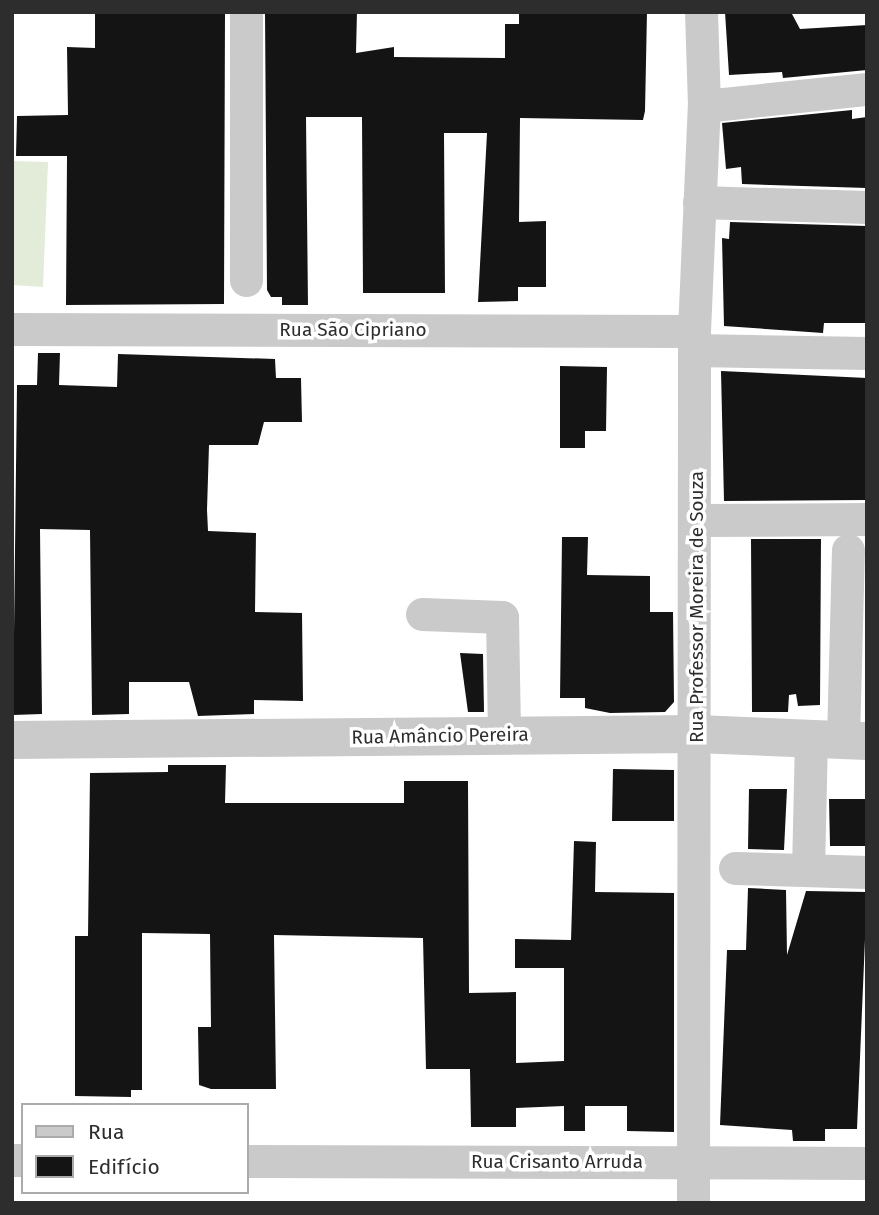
<!DOCTYPE html>
<meta charset="utf-8">
<style>
body{margin:0}
#map{position:relative;width:879px;height:1215px;overflow:hidden;background:#fff;font-family:"Fira Sans",sans-serif}
div>[style]{position:absolute}
.green>*{inset:0;background:#e2ecd9}
.building>*{inset:0;background:#141414}
.minor>*{height:33px;margin:-16.5px;padding:0 16.5px;transform-origin:16.5px;border-radius:16.5px;background:#cacaca}
.tertiary>*{height:38px;margin:-19px;padding:0 19px;transform-origin:19px;border-radius:19px;background:#cacaca}
span{translate:-50% -50%;white-space:nowrap;text-align:center;line-height:1.15;-webkit-text-stroke:7px #fff;paint-order:stroke}
.street-label{font-size:19px;color:#2d2d2d}
.frame{position:absolute;inset:0;border:14px solid #2d2d2d;pointer-events:none}
.legend{position:absolute;left:21px;top:1103px;width:228px;height:91px;box-sizing:border-box;background:#fff;border:2px solid #ababab;margin:0;padding:9px 12px;list-style:none;font-size:21px;color:#2d2d2d}
.legend li{display:flex;align-items:center;gap:14px;height:35px}
.legend b{width:35px;border:2px solid #ababab}
</style>
<div id="map">
<div class="green">
<i style="clip-path:polygon(12px 161px,48px 162px,43px 287px,12px 285px)"></i>
</div>
<div class="building">
<i style="clip-path:polygon(95px 12px,225px 12px,224px 304px,66px 305px,67px 156px,16px 156px,17px 116px,68px 115px,67px 47px,95px 48px)"></i>
<i style="clip-path:polygon(265px 12px,357px 12px,356px 53px,394px 47px,394px 57px,505px 58px,505px 24px,519px 24px,519px 13px,647px 12px,645px 111px,643px 120px,520px 118px,519px 222px,546px 221px,546px 287px,518px 287px,518px 301px,478px 302px,487px 133px,444px 133px,445px 293px,363px 293px,362px 117px,306px 117px,308px 305px,282px 305px,282px 297px,271px 297px,267px 290px)"></i>
<i style="clip-path:polygon(725px 12px,792px 14px,800px 29px,867px 25px,867px 70px,783px 78px,782px 72px,729px 75px)"></i>
<i style="clip-path:polygon(852px 110px,852px 119px,867px 117px,867px 188px,742px 184px,741px 167px,726px 169px,722px 123px)"></i>
<i style="clip-path:polygon(730px 222px,867px 226px,867px 323px,824px 323px,823px 333px,724px 326px,722px 238px,729px 239px)"></i>
<i style="clip-path:polygon(38px 353px,60px 353px,59px 385px,117px 387px,118px 354px,275px 359px,276px 378px,301px 378px,302px 422px,264px 422px,258px 445px,209px 445px,207px 510px,208px 531px,256px 533px,255px 612px,302px 613px,303px 701px,254px 700px,254px 714px,198px 716px,189px 682px,129px 682px,129px 714px,92px 715px,90px 530px,40px 529px,42px 714px,13px 715px,17px 385px,37px 385px)"></i>
<i style="clip-path:polygon(560px 366px,607px 367px,606px 431px,585px 431px,585px 448px,560px 448px)"></i>
<i style="clip-path:polygon(721px 371px,867px 378px,867px 500px,724px 501px)"></i>
<i style="clip-path:polygon(562px 537px,588px 537px,587px 575px,650px 576px,650px 612px,673px 612px,674px 702px,665px 712px,610px 713px,585px 708px,585px 698px,560px 698px)"></i>
<i style="clip-path:polygon(751px 539px,821px 539px,820px 705px,798px 706px,796px 694px,789px 695px,788px 712px,752px 712px)"></i>
<i style="clip-path:polygon(460px 653px,483px 654px,484px 712px,468px 712px)"></i>
<i style="clip-path:polygon(168px 765px,226px 765px,225px 803px,404px 803px,404px 781px,468px 781px,469px 993px,516px 992px,516px 1063px,564px 1061px,564px 968px,515px 968px,515px 939px,571px 940px,574px 841px,596px 842px,595px 892px,674px 893px,674px 1132px,627px 1131px,627px 1106px,585px 1106px,585px 1131px,564px 1131px,564px 1106px,516px 1108px,516px 1127px,471px 1127px,470px 1069px,426px 1069px,423px 938px,274px 935px,276px 1089px,211px 1089px,199px 1085px,198px 1027px,211px 1027px,210px 934px,142px 933px,142px 1090px,131px 1090px,131px 1097px,75px 1096px,75px 936px,88px 936px,90px 773px,168px 772px)"></i>
<i style="clip-path:polygon(613px 769px,674px 770px,674px 821px,612px 821px)"></i>
<i style="clip-path:polygon(749px 789px,787px 789px,784px 850px,748px 849px)"></i>
<i style="clip-path:polygon(829px 799px,867px 799px,866px 846px,830px 846px)"></i>
<i style="clip-path:polygon(748px 888px,786px 890px,787px 955px,806px 891px,867px 892px,857px 1129px,825px 1129px,825px 1141px,793px 1141px,792px 1130px,720px 1125px,727px 950px,746px 950px)"></i>
</div>
<div class="minor">
<i style="left:246px;top:12px;width:268px;rotate:90deg"></i>
<i style="left:704px;top:106px;width:164px;rotate:-6deg"></i>
<i style="left:699px;top:202px;width:168px;rotate:1.7deg"></i>
<i style="left:12px;top:329px;width:682px;rotate:0.17deg"></i>
<i style="left:695px;top:350px;width:172px;rotate:1deg"></i>
<i style="left:698px;top:520px;width:169px;rotate:-0.3deg"></i>
<i style="left:422px;top:614px;width:80px;rotate:2.1deg"></i>
<i style="left:502px;top:617px;width:119px;rotate:89deg"></i>
<i style="left:843px;top:740px;width:190px;rotate:-88.5deg"></i>
<i style="left:735px;top:868px;width:132px;rotate:1.7deg"></i>
<i style="left:808px;top:870px;width:131px;rotate:-88.7deg"></i>
<i style="left:12px;top:1160px;width:11px"></i>
<i style="left:247px;top:1161px;width:620px;rotate:0.18deg"></i>
<i style="left:693px;top:1203px;width:872px;rotate:-89.93deg"></i>
<i style="left:694px;top:331px;width:225px;rotate:-87.5deg"></i>
<i style="left:704px;top:106px;width:94px;rotate:-91.8deg"></i>
</div>
<div class="tertiary">
<i style="left:12px;top:740px;width:685px;rotate:-0.5deg"></i>
<i style="left:697px;top:734px;width:170px;rotate:2.4deg"></i>
</div>
<div class="street-label">
<span style="left:353px;top:330px">Rua São Cipriano</span>
<span style="left:697px;top:607px;rotate:-90deg">Rua Professor Moreira de Souza</span>
<span style="left:440px;top:736px;rotate:-1deg">Rua Amâncio Pereira</span>
<span style="left:557px;top:1162px">Rua Crisanto Arruda</span>
</div>
<div class="frame"></div>
<ul class="legend">
<li><b style="height:9px;background:#cacaca"></b>Rua</li>
<li><b style="height:19px;background:#141414"></b>Edifício</li>
</ul>
</div>
